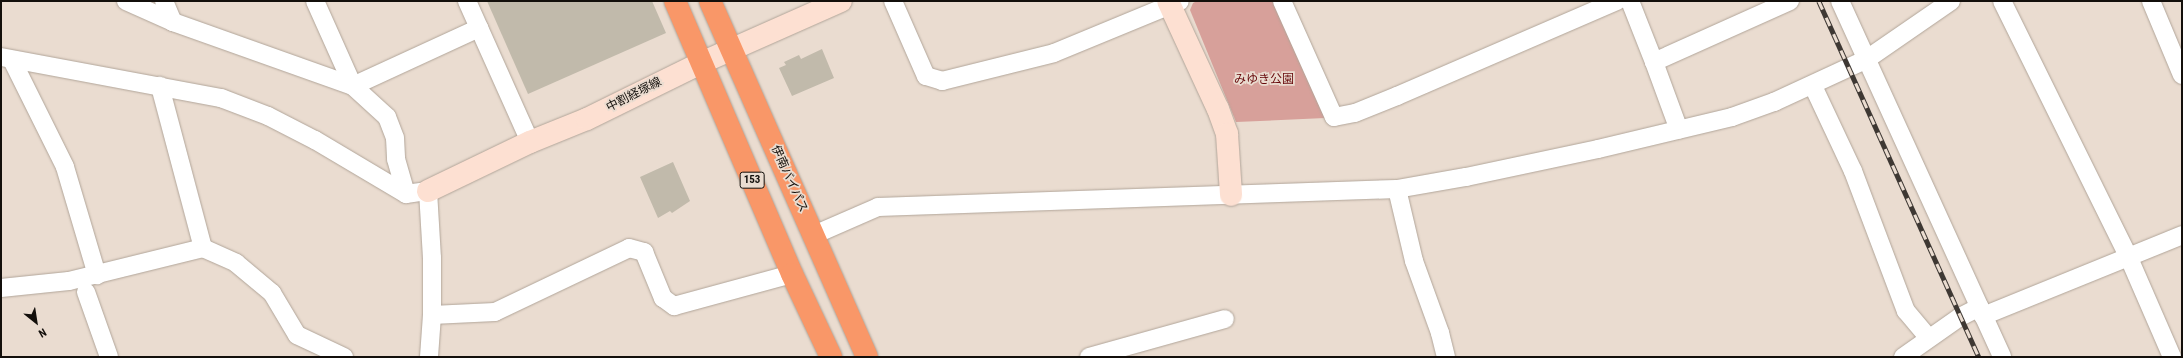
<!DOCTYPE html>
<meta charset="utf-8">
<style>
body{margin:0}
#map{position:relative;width:2183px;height:358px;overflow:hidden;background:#eadcd0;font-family:"Roboto Condensed","Noto Sans JP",sans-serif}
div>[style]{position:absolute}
.green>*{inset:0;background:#d7a09a}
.building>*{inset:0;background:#c1baab}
.roads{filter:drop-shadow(0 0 1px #b1a599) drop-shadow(0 0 1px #b1a599)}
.street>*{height:18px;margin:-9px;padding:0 9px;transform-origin:9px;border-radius:9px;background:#fff}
.secondary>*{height:22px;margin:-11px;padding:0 11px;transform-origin:11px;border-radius:11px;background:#fde0d2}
.highway>*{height:22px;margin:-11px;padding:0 11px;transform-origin:11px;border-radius:11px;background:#f99768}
.rail>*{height:4.5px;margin-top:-2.25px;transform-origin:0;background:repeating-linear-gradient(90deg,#eadcd0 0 9px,#3e3833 0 18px);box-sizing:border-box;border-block:1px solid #3e3833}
span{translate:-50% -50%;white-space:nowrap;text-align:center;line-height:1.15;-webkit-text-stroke:3.5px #eadcd0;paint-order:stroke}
.shield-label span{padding:1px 3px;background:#eadcd0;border:1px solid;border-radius:3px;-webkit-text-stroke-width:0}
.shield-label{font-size:11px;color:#130f0b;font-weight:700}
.park-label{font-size:12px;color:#67090b}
.street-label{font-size:12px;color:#130f0b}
.frame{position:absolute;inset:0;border:2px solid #130f0b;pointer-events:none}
.north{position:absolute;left:16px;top:302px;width:40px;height:40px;-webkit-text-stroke:3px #eadcd0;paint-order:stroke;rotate:150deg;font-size:11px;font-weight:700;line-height:16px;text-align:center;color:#130f0b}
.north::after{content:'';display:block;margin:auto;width:14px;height:18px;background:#130f0b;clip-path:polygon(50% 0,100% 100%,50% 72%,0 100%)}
</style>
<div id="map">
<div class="green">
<i style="clip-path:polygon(1197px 1px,1274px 1px,1325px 118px,1236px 122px,1190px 10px,1193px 3px)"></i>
</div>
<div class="building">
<i style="clip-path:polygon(487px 1px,652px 1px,666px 33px,528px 94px)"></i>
<i style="clip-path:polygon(822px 49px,834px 78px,792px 96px,779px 68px,786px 65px,784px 62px,799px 55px,801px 59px)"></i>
<i style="clip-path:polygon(673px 162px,690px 201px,672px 213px,670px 211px,658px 218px,640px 177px)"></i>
</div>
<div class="roads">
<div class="street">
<i style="left:126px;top:1px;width:51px;rotate:24.1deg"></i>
<i style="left:173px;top:22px;width:191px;rotate:19.6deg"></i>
<i style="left:353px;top:86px;width:139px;rotate:-24.7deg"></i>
<i style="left:164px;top:1px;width:23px;rotate:67deg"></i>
<i style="left:315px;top:1px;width:93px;rotate:65.9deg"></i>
<i style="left:353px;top:86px;width:46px;rotate:42.4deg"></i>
<i style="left:387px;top:117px;width:22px;rotate:69deg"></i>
<i style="left:395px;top:138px;width:21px;rotate:87deg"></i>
<i style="left:396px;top:159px;width:36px;rotate:74deg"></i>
<i style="left:467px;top:1px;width:154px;rotate:65.9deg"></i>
<i style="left:893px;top:1px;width:82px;rotate:66.3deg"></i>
<i style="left:926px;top:76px;width:17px;rotate:17deg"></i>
<i style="left:942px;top:81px;width:115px;rotate:-14deg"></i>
<i style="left:1054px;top:53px;width:136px;rotate:-22.4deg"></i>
<i style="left:1282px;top:1px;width:127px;rotate:65.9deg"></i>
<i style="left:1334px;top:117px;width:21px;rotate:-11deg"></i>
<i style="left:1355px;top:113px;width:45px;rotate:-22deg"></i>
<i style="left:1397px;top:96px;width:240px;rotate:-23.4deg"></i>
<i style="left:1630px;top:1px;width:66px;rotate:68.5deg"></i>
<i style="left:1654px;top:62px;width:72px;rotate:69.8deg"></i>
<i style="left:1840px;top:1px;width:391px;rotate:65.5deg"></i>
<i style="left:2002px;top:1px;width:287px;rotate:63.7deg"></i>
<i style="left:2129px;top:258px;width:108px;rotate:66.5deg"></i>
<i style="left:2151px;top:1px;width:80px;rotate:67.3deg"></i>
<i style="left:1px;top:57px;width:224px;rotate:10.6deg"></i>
<i style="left:221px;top:98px;width:50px;rotate:21deg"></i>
<i style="left:268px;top:116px;width:53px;rotate:27.1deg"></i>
<i style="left:315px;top:140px;width:106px;rotate:30.7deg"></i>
<i style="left:406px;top:194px;width:22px;rotate:-8deg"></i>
<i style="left:428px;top:191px;width:67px;rotate:86.6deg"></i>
<i style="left:432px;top:258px;width:57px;rotate:90deg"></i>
<i style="left:432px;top:315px;width:42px;rotate:94.1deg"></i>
<i style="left:12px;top:60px;width:119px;rotate:63.6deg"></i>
<i style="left:65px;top:167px;width:113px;rotate:73.5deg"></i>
<i style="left:1654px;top:62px;width:149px;rotate:-24.2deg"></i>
<i style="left:1813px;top:86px;width:94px;rotate:64.8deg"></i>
<i style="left:1853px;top:171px;width:150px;rotate:69.3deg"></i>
<i style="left:1906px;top:311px;width:35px;rotate:50deg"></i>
<i style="left:1397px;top:189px;width:74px;rotate:76.7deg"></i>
<i style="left:1414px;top:261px;width:77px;rotate:70.1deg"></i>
<i style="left:1440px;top:333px;width:25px;rotate:76deg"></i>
<i style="left:814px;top:235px;width:70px;rotate:-23.6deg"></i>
<i style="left:878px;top:207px;width:519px;rotate:-1.99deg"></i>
<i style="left:1397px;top:189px;width:70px;rotate:-9.9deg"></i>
<i style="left:1466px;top:177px;width:135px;rotate:-12deg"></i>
<i style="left:1598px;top:149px;width:138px;rotate:-13.4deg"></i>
<i style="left:1732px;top:117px;width:45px;rotate:-19.7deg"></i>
<i style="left:1774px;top:102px;width:102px;rotate:-24.8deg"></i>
<i style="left:1867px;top:59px;width:102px;rotate:-34.6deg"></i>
<i style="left:203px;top:248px;width:36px;rotate:24deg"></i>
<i style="left:236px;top:263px;width:47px;rotate:39.8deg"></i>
<i style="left:272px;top:293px;width:49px;rotate:59.2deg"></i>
<i style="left:297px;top:335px;width:52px;rotate:25.1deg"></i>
<i style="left:1px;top:288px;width:68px;rotate:-5.9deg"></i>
<i style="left:69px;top:281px;width:138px;rotate:-13.8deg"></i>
<i style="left:203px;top:248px;width:168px;rotate:-104.9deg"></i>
<i style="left:86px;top:292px;width:69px;rotate:70.5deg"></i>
<i style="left:432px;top:315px;width:63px;rotate:-2.7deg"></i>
<i style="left:495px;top:312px;width:148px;rotate:-25.5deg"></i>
<i style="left:629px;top:248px;width:16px;rotate:15deg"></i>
<i style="left:644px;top:252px;width:50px;rotate:67.6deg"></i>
<i style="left:663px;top:298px;width:14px;rotate:36deg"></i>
<i style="left:674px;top:306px;width:122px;rotate:-15.2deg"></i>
<i style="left:1983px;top:316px;width:215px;rotate:-22.1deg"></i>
<i style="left:1089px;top:357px;width:141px;rotate:-15.6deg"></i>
<i style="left:1903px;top:357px;width:70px;rotate:-35.1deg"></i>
<i style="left:1960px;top:317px;width:22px;rotate:-27deg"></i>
</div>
<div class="secondary">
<i style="left:1168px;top:1px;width:119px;rotate:65.2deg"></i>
<i style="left:1218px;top:109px;width:27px;rotate:70deg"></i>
<i style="left:1227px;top:134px;width:61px;rotate:86.2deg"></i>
<i style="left:428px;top:191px;width:113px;rotate:-25.7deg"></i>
<i style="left:530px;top:142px;width:61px;rotate:-22deg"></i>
<i style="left:587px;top:119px;width:127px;rotate:-26.2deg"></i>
<i style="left:701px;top:63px;width:153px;rotate:-23.9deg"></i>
</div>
<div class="highway">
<i style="left:675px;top:1px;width:297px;rotate:66.8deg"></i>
<i style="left:792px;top:274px;width:92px;rotate:64.8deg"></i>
<i style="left:710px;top:1px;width:389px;rotate:66.2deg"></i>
</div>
</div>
<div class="rail">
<i style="left:1819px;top:1px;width:390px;rotate:65.8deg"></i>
</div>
<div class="shield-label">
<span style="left:752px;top:180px">153</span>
</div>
<div class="park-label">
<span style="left:1264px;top:80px">みゆき公園</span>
</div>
<div class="street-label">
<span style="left:634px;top:95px;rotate:-27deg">中割経塚線</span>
<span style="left:789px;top:179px;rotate:66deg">伊南バイパス</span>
</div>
<div class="frame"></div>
<div class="north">N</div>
</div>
